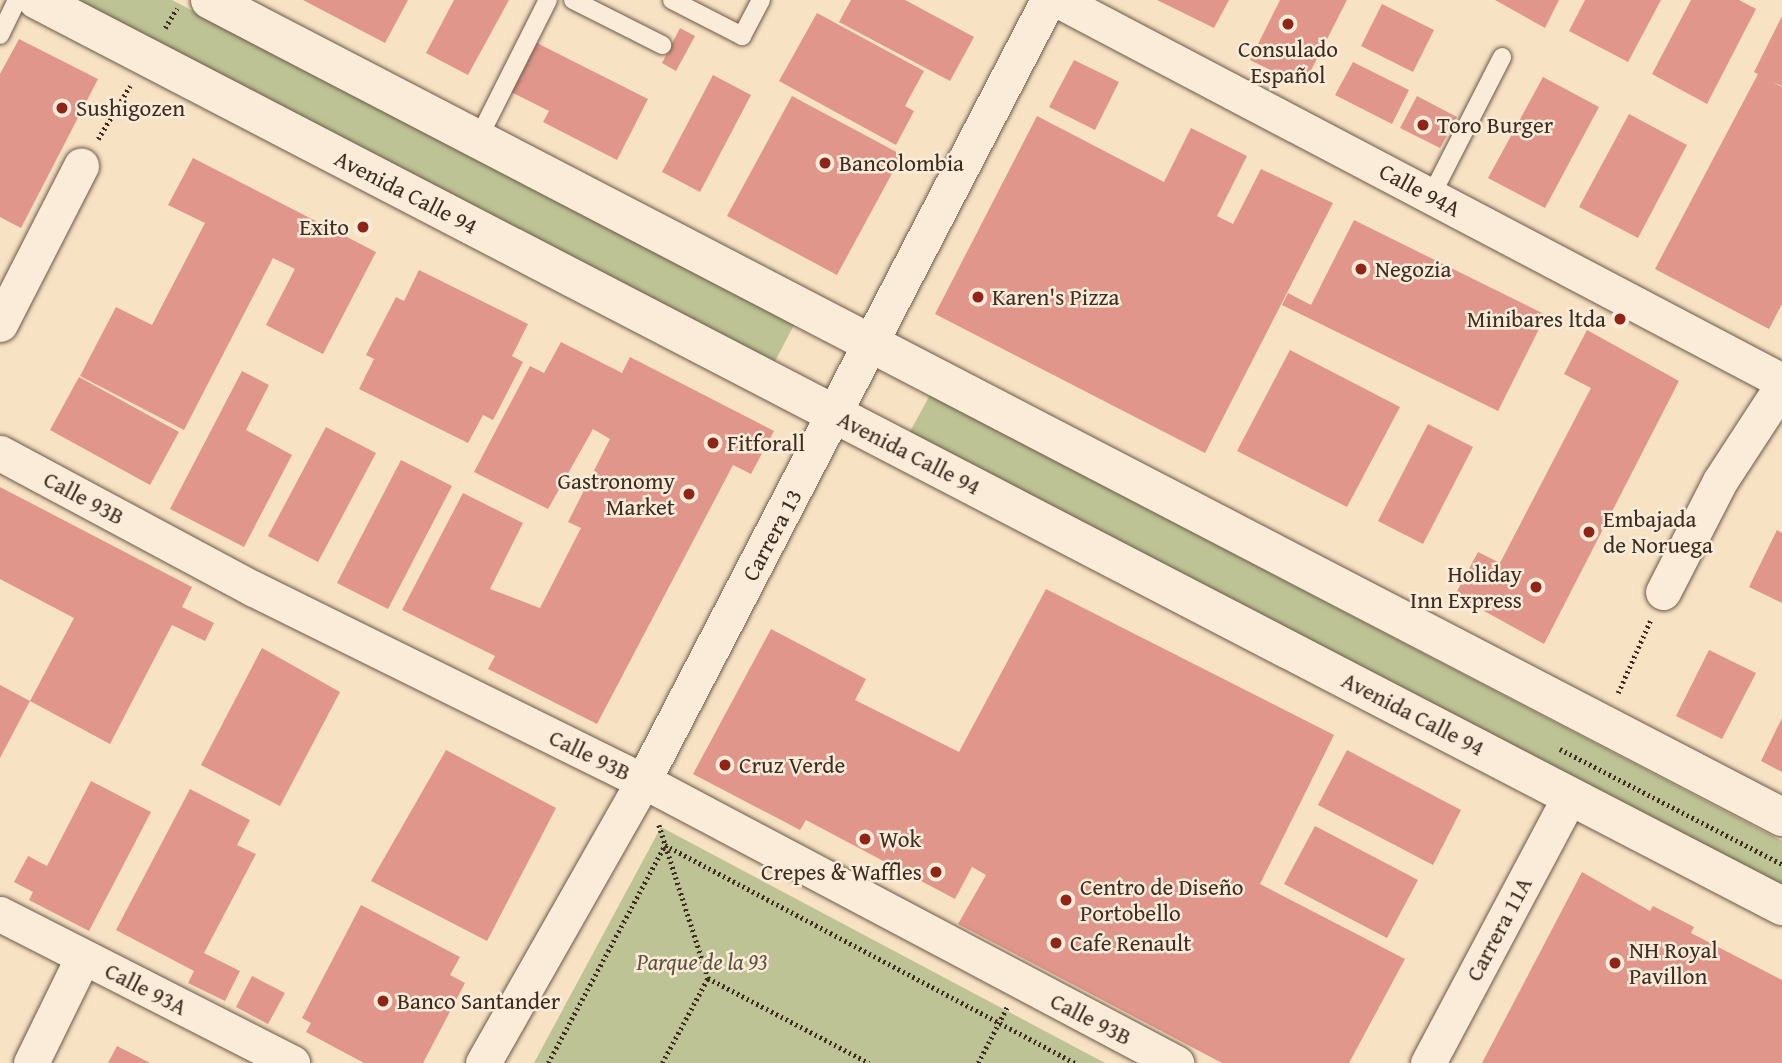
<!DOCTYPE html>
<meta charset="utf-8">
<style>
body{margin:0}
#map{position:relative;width:1782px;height:1063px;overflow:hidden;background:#f8e2c4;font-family:"Gentium Book Plus",serif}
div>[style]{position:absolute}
.green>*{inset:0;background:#bdc394}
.building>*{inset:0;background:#e0968a}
.path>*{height:4.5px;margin-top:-2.25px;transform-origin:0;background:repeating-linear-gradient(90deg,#3e2c20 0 2px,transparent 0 5.5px)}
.roads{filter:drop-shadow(0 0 2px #6c5a49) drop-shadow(0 0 2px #6c5a49)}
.lane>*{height:18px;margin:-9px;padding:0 9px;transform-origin:9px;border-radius:9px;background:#faecd9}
.street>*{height:35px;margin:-17.5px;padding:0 17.5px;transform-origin:17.5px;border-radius:17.5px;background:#faecd9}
.secondary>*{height:38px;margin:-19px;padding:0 19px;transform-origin:19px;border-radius:19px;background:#faecd9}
.dots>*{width:19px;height:19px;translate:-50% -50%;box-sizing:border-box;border:4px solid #faecd9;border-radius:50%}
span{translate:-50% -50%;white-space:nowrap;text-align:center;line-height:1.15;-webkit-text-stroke:5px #faecd9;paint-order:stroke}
.poi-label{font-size:23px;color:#3e2c20}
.left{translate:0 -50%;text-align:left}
.right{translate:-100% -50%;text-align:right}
.street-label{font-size:23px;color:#3e2c20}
.park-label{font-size:23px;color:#5e523d;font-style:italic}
</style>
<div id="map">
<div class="green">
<i style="clip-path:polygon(69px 0,172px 0,794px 325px,772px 367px)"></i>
<i style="clip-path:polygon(930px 395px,1782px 841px,1782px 894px,907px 437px)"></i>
<i style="clip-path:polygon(661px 827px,1105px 1063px,534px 1063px)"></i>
</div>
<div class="building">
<i style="clip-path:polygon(303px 0,408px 0,385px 43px)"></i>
<i style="clip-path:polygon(454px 0,509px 0,468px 75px,426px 53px)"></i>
<i style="clip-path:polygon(851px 0,905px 0,974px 37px,950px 81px,839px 22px)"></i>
<i style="clip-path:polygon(1157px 0,1229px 0,1214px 28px)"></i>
<i style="clip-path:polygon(1280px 0,1347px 0,1303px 86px,1250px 60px)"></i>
<i style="clip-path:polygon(1495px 0,1559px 0,1545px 28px)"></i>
<i style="clip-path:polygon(1585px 0,1661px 0,1628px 62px,1569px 31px)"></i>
<i style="clip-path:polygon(1691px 0,1739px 0,1756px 9px,1707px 104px,1652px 74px)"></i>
<i style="clip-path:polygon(1382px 4px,1434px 30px,1413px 72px,1361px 46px)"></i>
<i style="clip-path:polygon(817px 13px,924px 71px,905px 106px,914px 111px,896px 145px,779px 81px)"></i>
<i style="clip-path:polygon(1782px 16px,1782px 86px,1773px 82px,1782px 87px,1782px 304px,1769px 329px,1655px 269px,1758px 74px,1754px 72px)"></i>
<i style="clip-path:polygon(680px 28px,695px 36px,676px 71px,662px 63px)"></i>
<i style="clip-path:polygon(19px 39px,98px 79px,21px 228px,0 217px,0 74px)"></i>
<i style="clip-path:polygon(537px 43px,648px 99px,617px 160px,543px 122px,549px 111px,511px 92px)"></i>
<i style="clip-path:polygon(1074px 60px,1119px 82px,1095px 130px,1049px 107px)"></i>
<i style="clip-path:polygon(1353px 62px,1409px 90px,1392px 124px,1335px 95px)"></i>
<i style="clip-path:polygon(713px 75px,751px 95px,700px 192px,662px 172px)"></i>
<i style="clip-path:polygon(1543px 77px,1599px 107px,1545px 208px,1488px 178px)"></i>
<i style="clip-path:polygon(792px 96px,902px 155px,837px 275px,727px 216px)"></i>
<i style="clip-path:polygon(1417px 96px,1457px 117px,1440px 148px,1400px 128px)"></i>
<i style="clip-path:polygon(1629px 114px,1687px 145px,1638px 238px,1579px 207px)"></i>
<i style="clip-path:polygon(1037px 116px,1164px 182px,1191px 128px,1247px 156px,1217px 216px,1233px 224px,1261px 169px,1333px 203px,1205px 453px,935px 314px)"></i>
<i style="clip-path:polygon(193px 158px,376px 252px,323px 354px,266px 325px,295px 269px,273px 258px,184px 430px,80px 376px,116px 307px,152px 325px,205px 223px,168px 205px)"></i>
<i style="clip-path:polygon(1354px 220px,1546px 315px,1498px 411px,1282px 305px,1288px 293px,1311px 305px)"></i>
<i style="clip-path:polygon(419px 270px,528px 324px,512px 356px,523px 362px,493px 420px,483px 415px,468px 443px,359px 389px,374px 359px,366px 355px,396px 297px,404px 301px)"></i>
<i style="clip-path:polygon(1587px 330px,1679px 381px,1544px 644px,1455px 595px,1478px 552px,1500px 563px,1591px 388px,1564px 374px)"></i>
<i style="clip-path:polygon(561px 342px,622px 373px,630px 357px,774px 431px,751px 474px,733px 465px,597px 724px,488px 669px,495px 656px,402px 610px,463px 493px,523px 523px,490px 589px,540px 608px,581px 528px,568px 522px,610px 439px,593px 429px,548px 509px,474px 472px,530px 366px,544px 373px)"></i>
<i style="clip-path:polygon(1290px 350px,1400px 407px,1347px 507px,1237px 451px)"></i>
<i style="clip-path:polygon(242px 371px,269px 385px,246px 430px,292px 455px,244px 547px,170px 509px)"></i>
<i style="clip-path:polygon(79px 377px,179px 432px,150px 485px,50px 430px)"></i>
<i style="clip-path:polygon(1428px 424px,1473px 447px,1423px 544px,1378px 521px)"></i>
<i style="clip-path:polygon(326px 427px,376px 453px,318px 562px,268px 536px)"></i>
<i style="clip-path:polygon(401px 460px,452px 486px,388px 609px,337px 583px)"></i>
<i style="clip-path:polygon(0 487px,192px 587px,182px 607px,214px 623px,205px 641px,172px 625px,110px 744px,30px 701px,0 758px,0 685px,30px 701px,74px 618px,0 579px)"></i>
<i style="clip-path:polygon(1777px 530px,1782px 533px,1782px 603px,1749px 587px)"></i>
<i style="clip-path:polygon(1046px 589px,1334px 735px,1260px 884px,1405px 959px,1349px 1063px,1222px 1063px,958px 924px,986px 875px,972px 867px,955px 899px,806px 820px,800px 830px,693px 774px,771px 629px,866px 679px,855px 700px,959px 752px)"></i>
<i style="clip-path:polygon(262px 648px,340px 692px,280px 806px,201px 765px)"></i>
<i style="clip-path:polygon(1709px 650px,1756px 673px,1722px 739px,1676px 716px)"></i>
<i style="clip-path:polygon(1782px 718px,1782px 772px,1761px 761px)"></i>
<i style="clip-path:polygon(446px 750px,556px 808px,487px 941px,371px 881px)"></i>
<i style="clip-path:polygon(1347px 750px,1461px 810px,1433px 865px,1318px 805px)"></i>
<i style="clip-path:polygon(91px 781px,151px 812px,89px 931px,29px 900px,33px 892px,14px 882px,28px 856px,47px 866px)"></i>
<i style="clip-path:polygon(190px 789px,250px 820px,237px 845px,256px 854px,204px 953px,240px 971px,225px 1001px,188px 983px,194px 971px,116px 930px)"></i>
<i style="clip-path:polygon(1315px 826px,1418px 880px,1387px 938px,1284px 884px)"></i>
<i style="clip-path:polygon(1582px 872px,1650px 911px,1653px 906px,1694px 927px,1691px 933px,1782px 980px,1782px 1063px,1482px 1063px)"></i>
<i style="clip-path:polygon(361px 905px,460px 957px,450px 975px,465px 983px,423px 1063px,364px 1063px,306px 1032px,311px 1023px,302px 1018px)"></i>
<i style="clip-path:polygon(252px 976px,285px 993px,268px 1024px,236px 1007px)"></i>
<i style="clip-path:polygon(117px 1046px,150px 1063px,108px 1063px)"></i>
</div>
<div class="path">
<i style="left:165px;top:28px;width:23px;rotate:-59deg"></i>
<i style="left:98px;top:139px;width:62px;rotate:-58.9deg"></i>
<i style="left:1618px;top:693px;width:79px;rotate:-66deg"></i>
<i style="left:1560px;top:749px;width:250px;rotate:27.4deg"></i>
<i style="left:659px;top:825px;width:161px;rotate:72.2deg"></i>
<i style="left:548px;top:1063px;width:247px;rotate:-61.8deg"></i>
<i style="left:665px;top:845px;width:464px;rotate:28deg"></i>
<i style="left:662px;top:1063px;width:97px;rotate:-61.6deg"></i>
<i style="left:708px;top:978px;width:182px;rotate:27.8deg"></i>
<i style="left:978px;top:1063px;width:63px;rotate:-62.6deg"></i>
</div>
<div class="roads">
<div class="lane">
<i style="left:573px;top:0;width:100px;rotate:26.8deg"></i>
<i style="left:672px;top:0;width:79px;rotate:27.2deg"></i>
<i style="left:742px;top:36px;width:41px;rotate:-62.2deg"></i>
<i style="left:0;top:35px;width:39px;rotate:-64deg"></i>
<i style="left:478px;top:139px;width:156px;rotate:-63.3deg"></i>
<i style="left:1431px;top:196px;width:156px;rotate:-62.9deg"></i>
</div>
<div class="street">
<i style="left:1058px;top:0;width:818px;rotate:27.76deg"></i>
<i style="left:0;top:324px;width:178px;rotate:-62.9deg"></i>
<i style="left:0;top:453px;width:288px;rotate:28.2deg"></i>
<i style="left:254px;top:589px;width:447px;rotate:26.3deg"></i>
<i style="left:655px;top:787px;width:590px;rotate:27.91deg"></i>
<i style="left:1663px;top:592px;width:125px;rotate:-62.8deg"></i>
<i style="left:1720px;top:481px;width:113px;rotate:-56.9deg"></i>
<i style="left:0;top:914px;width:328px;rotate:27deg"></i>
<i style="left:31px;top:1063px;width:118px;rotate:-63.9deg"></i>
<i style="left:483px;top:1063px;width:324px;rotate:-60.4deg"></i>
<i style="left:643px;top:781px;width:880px;rotate:-62.59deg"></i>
<i style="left:1428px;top:1063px;width:302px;rotate:-62deg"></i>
</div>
<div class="secondary">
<i style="left:37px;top:0;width:1966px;rotate:27.44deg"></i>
<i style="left:210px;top:0;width:1772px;rotate:27.46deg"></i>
</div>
</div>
<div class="dots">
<i style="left:1288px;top:24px;background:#8f2418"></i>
<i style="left:62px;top:108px;background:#8f2418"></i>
<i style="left:1423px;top:125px;background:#8f2418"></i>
<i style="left:825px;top:163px;background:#8f2418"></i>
<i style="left:363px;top:227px;background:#8f2418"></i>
<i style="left:1361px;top:269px;background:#8f2418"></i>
<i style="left:978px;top:297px;background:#8f2418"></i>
<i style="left:1620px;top:319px;background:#8f2418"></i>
<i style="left:713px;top:443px;background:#8f2418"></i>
<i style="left:689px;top:494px;background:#8f2418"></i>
<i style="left:1589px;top:532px;background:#8f2418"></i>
<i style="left:1536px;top:587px;background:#8f2418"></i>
<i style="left:725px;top:765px;background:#8f2418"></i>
<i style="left:865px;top:839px;background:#8f2418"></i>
<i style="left:936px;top:872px;background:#8f2418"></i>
<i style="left:1066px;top:900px;background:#8f2418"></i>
<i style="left:1056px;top:943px;background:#8f2418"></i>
<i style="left:1615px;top:963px;background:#8f2418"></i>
<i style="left:383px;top:1001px;background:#8f2418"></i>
</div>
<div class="poi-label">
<span style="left:1288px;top:62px">Consulado<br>Español</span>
<span class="left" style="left:76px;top:108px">Sushigozen</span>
<span class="left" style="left:1437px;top:125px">Toro Burger</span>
<span class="left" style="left:839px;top:163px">Bancolombia</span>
<span class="right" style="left:349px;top:227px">Exito</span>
<span class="left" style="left:1375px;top:269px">Negozia</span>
<span class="left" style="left:992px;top:297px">Karen's Pizza</span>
<span class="right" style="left:1606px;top:319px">Minibares ltda</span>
<span class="left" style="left:727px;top:443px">Fitforall</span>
<span class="right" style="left:675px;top:494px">Gastronomy<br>Market</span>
<span class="left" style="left:1603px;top:532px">Embajada<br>de Noruega</span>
<span class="right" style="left:1522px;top:587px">Holiday<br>Inn Express</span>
<span class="left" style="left:739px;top:765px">Cruz Verde</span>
<span class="left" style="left:879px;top:839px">Wok</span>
<span class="right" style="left:922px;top:872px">Crepes &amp; Waffles</span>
<span class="left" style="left:1080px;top:900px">Centro de Diseño<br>Portobello</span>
<span class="left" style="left:1070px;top:943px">Cafe Renault</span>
<span class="left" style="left:1629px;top:963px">NH Royal<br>Pavillon</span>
<span class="left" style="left:397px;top:1001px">Banco Santander</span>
</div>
<div class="street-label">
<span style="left:1420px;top:190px;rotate:28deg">Calle 94A</span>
<span style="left:406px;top:192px;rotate:27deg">Avenida Calle 94</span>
<span style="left:909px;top:453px;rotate:27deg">Avenida Calle 94</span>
<span style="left:84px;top:498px;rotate:28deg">Calle 93B</span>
<span style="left:772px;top:535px;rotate:-62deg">Carrera 13</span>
<span style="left:1413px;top:714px;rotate:27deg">Avenida Calle 94</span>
<span style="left:590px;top:755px;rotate:26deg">Calle 93B</span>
<span style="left:1499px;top:929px;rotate:-62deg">Carrera 11A</span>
<span style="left:146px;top:989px;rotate:27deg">Calle 93A</span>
<span style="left:1091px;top:1019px;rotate:27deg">Calle 93B</span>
</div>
<div class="park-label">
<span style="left:702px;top:962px">Parque de la 93</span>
</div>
</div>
